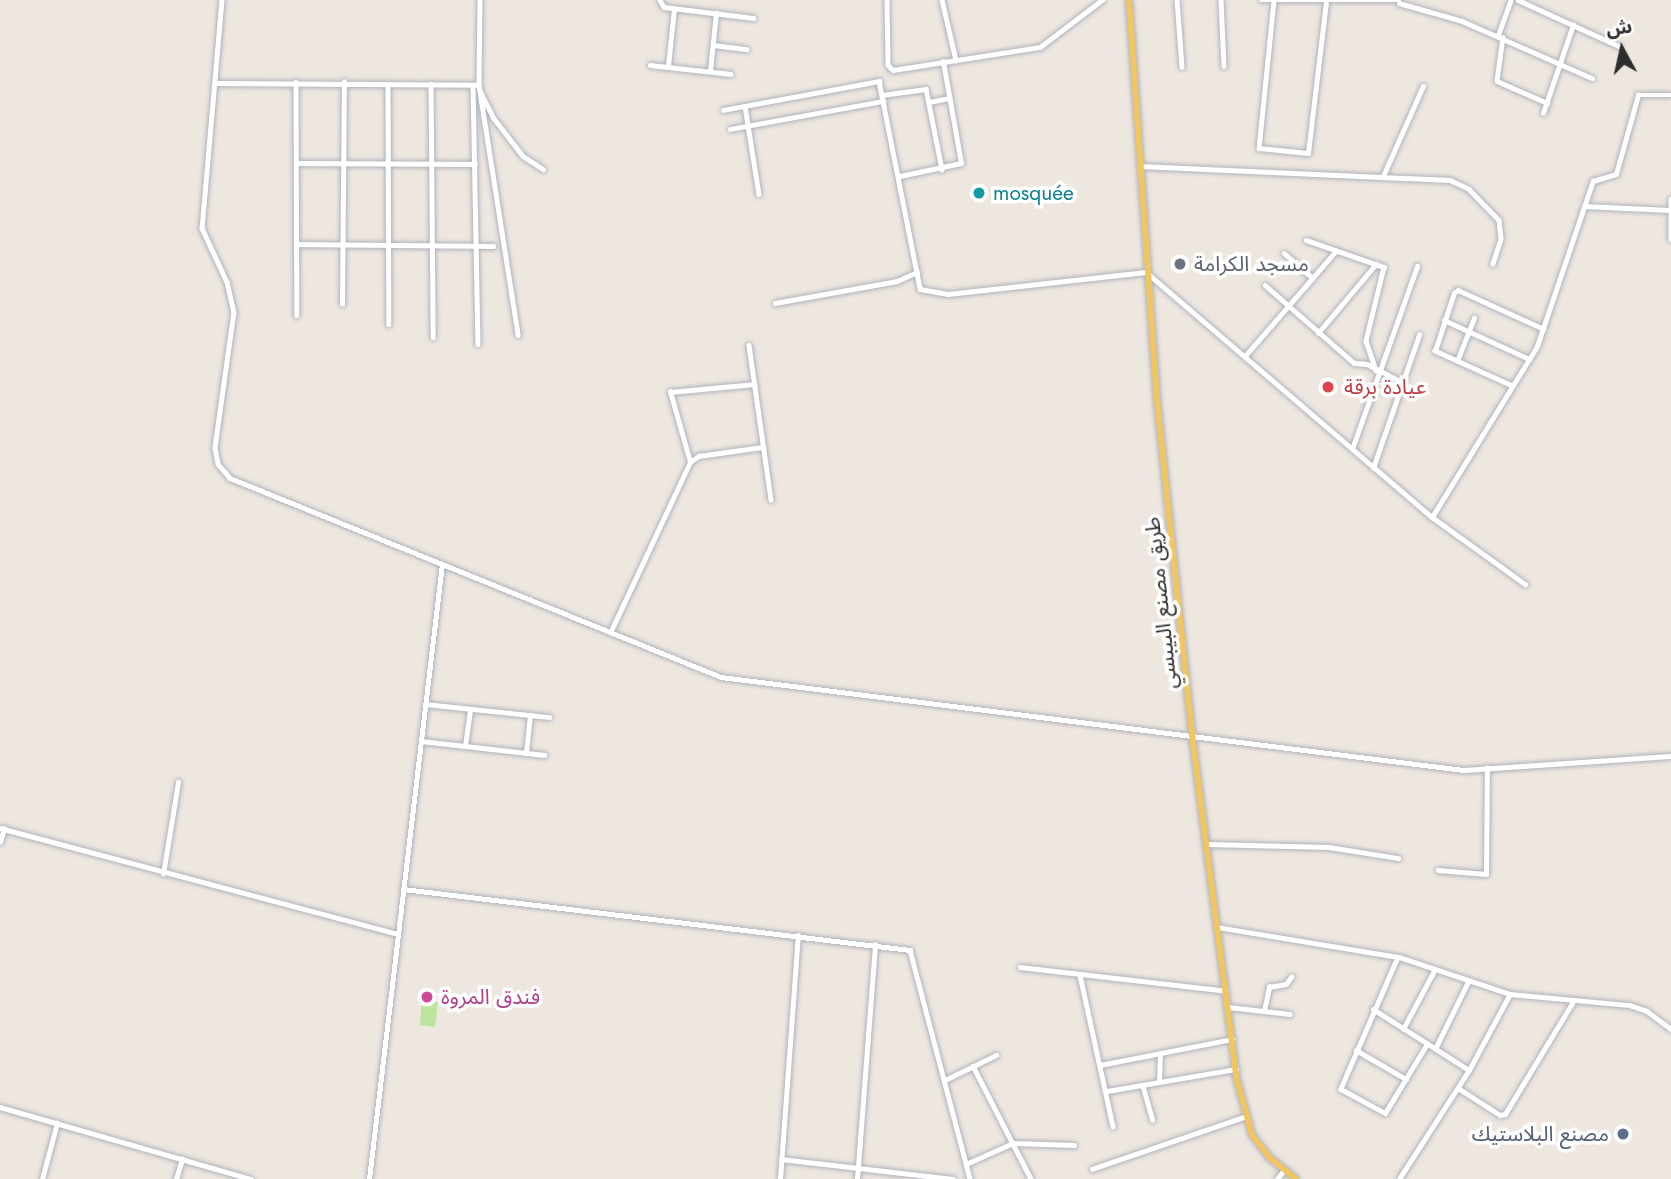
<!DOCTYPE html>
<meta charset="utf-8">
<style>
body{margin:0}
#map{position:relative;width:1671px;height:1179px;overflow:hidden;background:#eee7e0;font-family:Jost,"Noto Sans Arabic",sans-serif}
div>[style]{position:absolute}
.green>*{inset:0;background:#bbe49d}
.roads{filter:drop-shadow(0 0 2px #b0b3bd) drop-shadow(0 0 2px #b0b3bd)}
.minor>*{height:4.5px;margin:-2.25px;padding:0 2.25px;transform-origin:2.25px;border-radius:2.25px;background:#fff}
.major>*{height:6px;margin:-3px;padding:0 3px;transform-origin:3px;border-radius:3px;background:#f1c562}
.dots>*{width:19px;height:19px;translate:-50% -50%;box-sizing:border-box;border:4px solid #fff;border-radius:50%}
span{translate:-50% -50%;white-space:nowrap;text-align:center;line-height:1.15;-webkit-text-stroke:7px #fff;paint-order:stroke}
.culture-label{font-size:21px;color:#0d838f}
.left{translate:0 -50%;text-align:left}
.worship-label{font-size:21px;color:#5b616d}
.health-label{font-size:21px;color:#be3a42}
.street-label{font-size:21px;color:#2d2d2d}
.hotel-label{font-size:21px;color:#b23c85}
.service-label{font-size:21px;color:#4e5e75}
.right{translate:-100% -50%;text-align:right}
.north{position:absolute;left:1587px;top:14px;width:70px;height:70px;-webkit-text-stroke:5px #fff;paint-order:stroke;rotate:352deg;font-size:19px;font-weight:700;line-height:28px;text-align:center;color:#2d2d2d}
.north::after{content:'';display:block;margin:auto;width:24px;height:32px;background:#2d2d2d;clip-path:polygon(50% 0,100% 100%,50% 72%,0 100%)}
</style>
<div id="map">
<div class="green">
<i style="clip-path:polygon(422px 1000px,438px 1002px,435px 1027px,420px 1025px)"></i>
</div>
<div class="roads">
<div class="minor">
<i style="left:222px;top:0;width:229px;rotate:95deg"></i>
<i style="left:202px;top:228px;width:60px;rotate:65.2deg"></i>
<i style="left:227px;top:282px;width:31px;rotate:77deg"></i>
<i style="left:234px;top:312px;width:137px;rotate:98deg"></i>
<i style="left:215px;top:448px;width:16px;rotate:79deg"></i>
<i style="left:218px;top:464px;width:18px;rotate:49deg"></i>
<i style="left:230px;top:478px;width:530px;rotate:22.06deg"></i>
<i style="left:721px;top:677px;width:748px;rotate:7.14deg"></i>
<i style="left:1463px;top:770px;width:208px;rotate:-3.9deg"></i>
<i style="left:480px;top:0;width:85px;rotate:90.7deg"></i>
<i style="left:479px;top:85px;width:253px;rotate:81.1deg"></i>
<i style="left:660px;top:0;width:8px;rotate:60deg"></i>
<i style="left:664px;top:7px;width:90px;rotate:7deg"></i>
<i style="left:887px;top:0;width:65px;rotate:89.1deg"></i>
<i style="left:888px;top:65px;width:7px;rotate:45deg"></i>
<i style="left:893px;top:70px;width:149px;rotate:-8.9deg"></i>
<i style="left:1040px;top:47px;width:78px;rotate:-37.2deg"></i>
<i style="left:942px;top:0;width:62px;rotate:76.9deg"></i>
<i style="left:1177px;top:0;width:67px;rotate:85.7deg"></i>
<i style="left:1221px;top:0;width:66px;rotate:87.4deg"></i>
<i style="left:1261px;top:0;width:138px"></i>
<i style="left:1518px;top:0;width:111px;rotate:24.5deg"></i>
<i style="left:1274px;top:1px;width:148px;rotate:95.8deg"></i>
<i style="left:1259px;top:148px;width:49px;rotate:5.8deg"></i>
<i style="left:1308px;top:153px;width:151px;rotate:-83.2deg"></i>
<i style="left:1399px;top:3px;width:66px;rotate:15.9deg"></i>
<i style="left:1462px;top:21px;width:142px;rotate:23.7deg"></i>
<i style="left:1498px;top:35px;width:37px;rotate:-70deg"></i>
<i style="left:1503px;top:37px;width:44px;rotate:97.8deg"></i>
<i style="left:1497px;top:81px;width:55px;rotate:23.7deg"></i>
<i style="left:713px;top:45px;width:34px;rotate:7deg"></i>
<i style="left:650px;top:65px;width:81px;rotate:6.4deg"></i>
<i style="left:668px;top:66px;width:57px;rotate:-84deg"></i>
<i style="left:710px;top:71px;width:58px;rotate:-84.1deg"></i>
<i style="left:296px;top:82px;width:233px;rotate:89.8deg"></i>
<i style="left:215px;top:83px;width:264px;rotate:0.4deg"></i>
<i style="left:388px;top:84px;width:240px;rotate:89.8deg"></i>
<i style="left:431px;top:84px;width:253px;rotate:89.5deg"></i>
<i style="left:473px;top:85px;width:259px;rotate:88.9deg"></i>
<i style="left:480px;top:91px;width:29px;rotate:63deg"></i>
<i style="left:493px;top:117px;width:49px;rotate:52.4deg"></i>
<i style="left:523px;top:156px;width:24px;rotate:33deg"></i>
<i style="left:882px;top:95px;width:44px;rotate:-7.8deg"></i>
<i style="left:926px;top:89px;width:82px;rotate:78.7deg"></i>
<i style="left:929px;top:102px;width:21px;rotate:-11deg"></i>
<i style="left:745px;top:106px;width:89px;rotate:81deg"></i>
<i style="left:723px;top:110px;width:159px;rotate:-10.5deg"></i>
<i style="left:879px;top:81px;width:212px;rotate:78.8deg"></i>
<i style="left:920px;top:289px;width:28px;rotate:10deg"></i>
<i style="left:948px;top:294px;width:199px;rotate:-6.3deg"></i>
<i style="left:1146px;top:272px;width:377px;rotate:40.6deg"></i>
<i style="left:1432px;top:517px;width:115px;rotate:35.8deg"></i>
<i style="left:1543px;top:113px;width:93px;rotate:-71.2deg"></i>
<i style="left:730px;top:129px;width:156px;rotate:-10.4deg"></i>
<i style="left:297px;top:163px;width:178px;rotate:0.3deg"></i>
<i style="left:1140px;top:166px;width:310px;rotate:2.6deg"></i>
<i style="left:1450px;top:180px;width:21px;rotate:25deg"></i>
<i style="left:1469px;top:189px;width:43px;rotate:45.9deg"></i>
<i style="left:1499px;top:220px;width:19px;rotate:84deg"></i>
<i style="left:1501px;top:239px;width:26px;rotate:108deg"></i>
<i style="left:900px;top:176px;width:62px;rotate:-12deg"></i>
<i style="left:961px;top:163px;width:103px;rotate:-100.1deg"></i>
<i style="left:1383px;top:176px;width:98px;rotate:-66deg"></i>
<i style="left:1671px;top:199px;width:40px;rotate:90deg"></i>
<i style="left:1584px;top:206px;width:85px;rotate:2.7deg"></i>
<i style="left:1306px;top:240px;width:83px;rotate:19.1deg"></i>
<i style="left:1384px;top:267px;width:76px;rotate:103.7deg"></i>
<i style="left:1366px;top:341px;width:31px;rotate:71deg"></i>
<i style="left:297px;top:244px;width:196px;rotate:0.6deg"></i>
<i style="left:1284px;top:253px;width:38px;rotate:41deg"></i>
<i style="left:1265px;top:285px;width:118px;rotate:41.2deg"></i>
<i style="left:1354px;top:363px;width:13px;rotate:4deg"></i>
<i style="left:1367px;top:364px;width:42px;rotate:27.2deg"></i>
<i style="left:775px;top:303px;width:124px;rotate:-10.2deg"></i>
<i style="left:897px;top:281px;width:22px;rotate:-24deg"></i>
<i style="left:342px;top:304px;width:222px;rotate:-89.5deg"></i>
<i style="left:1444px;top:320px;width:94px;rotate:24.6deg"></i>
<i style="left:1318px;top:333px;width:90px;rotate:-50deg"></i>
<i style="left:749px;top:345px;width:156px;rotate:81.9deg"></i>
<i style="left:1245px;top:356px;width:139px;rotate:-49.1deg"></i>
<i style="left:1457px;top:361px;width:46px;rotate:-68.4deg"></i>
<i style="left:1512px;top:386px;width:85px;rotate:-155.6deg"></i>
<i style="left:1435px;top:351px;width:61px;rotate:-71.9deg"></i>
<i style="left:1454px;top:293px;width:5px;rotate:-37deg"></i>
<i style="left:1458px;top:290px;width:94px;rotate:24.4deg"></i>
<i style="left:1352px;top:449px;width:194px;rotate:-70.4deg"></i>
<i style="left:690px;top:462px;width:73px;rotate:-105.9deg"></i>
<i style="left:670px;top:392px;width:85px;rotate:-5.4deg"></i>
<i style="left:1373px;top:468px;width:141px;rotate:-70.9deg"></i>
<i style="left:1432px;top:517px;width:201px;rotate:-58.4deg"></i>
<i style="left:1537px;top:346px;width:174px;rotate:-71.3deg"></i>
<i style="left:1593px;top:181px;width:24px;rotate:-17deg"></i>
<i style="left:1616px;top:174px;width:82px;rotate:-74.4deg"></i>
<i style="left:1638px;top:95px;width:33px"></i>
<i style="left:610px;top:633px;width:189px;rotate:-64.9deg"></i>
<i style="left:690px;top:462px;width:11px;rotate:-34deg"></i>
<i style="left:699px;top:456px;width:65px;rotate:-8deg"></i>
<i style="left:425px;top:704px;width:125px;rotate:6deg"></i>
<i style="left:421px;top:741px;width:124px;rotate:6.5deg"></i>
<i style="left:465px;top:746px;width:37px;rotate:-82deg"></i>
<i style="left:526px;top:753px;width:38px;rotate:-84deg"></i>
<i style="left:0;top:828px;width:411px;rotate:14.9deg"></i>
<i style="left:0;top:842px;width:14px;rotate:-73deg"></i>
<i style="left:1207px;top:844px;width:122px;rotate:1.4deg"></i>
<i style="left:1329px;top:847px;width:70px;rotate:9.1deg"></i>
<i style="left:1438px;top:870px;width:48px;rotate:4.8deg"></i>
<i style="left:1486px;top:874px;width:106px;rotate:-89.5deg"></i>
<i style="left:163px;top:874px;width:93px;rotate:-80.7deg"></i>
<i style="left:403px;top:889px;width:511px;rotate:6.86deg"></i>
<i style="left:910px;top:950px;width:237px;rotate:75.3deg"></i>
<i style="left:1217px;top:927px;width:184px;rotate:9.4deg"></i>
<i style="left:1399px;top:957px;width:117px;rotate:18.4deg"></i>
<i style="left:1510px;top:994px;width:120px;rotate:5.3deg"></i>
<i style="left:1629px;top:1005px;width:19px;rotate:18deg"></i>
<i style="left:1647px;top:1011px;width:30px;rotate:37deg"></i>
<i style="left:1398px;top:957px;width:144px;rotate:113.4deg"></i>
<i style="left:1341px;top:1089px;width:50px;rotate:28.6deg"></i>
<i style="left:1385px;top:1113px;width:81px;rotate:-58.7deg"></i>
<i style="left:1020px;top:967px;width:207px;rotate:6.6deg"></i>
<i style="left:1080px;top:975px;width:155px;rotate:77.7deg"></i>
<i style="left:1228px;top:1007px;width:62px;rotate:6.4deg"></i>
<i style="left:1373px;top:1009px;width:114px;rotate:32.4deg"></i>
<i style="left:1264px;top:1011px;width:25px;rotate:-78deg"></i>
<i style="left:1269px;top:987px;width:17px;rotate:-10deg"></i>
<i style="left:1286px;top:984px;width:9px;rotate:-54deg"></i>
<i style="left:1403px;top:1029px;width:66px;rotate:-61.9deg"></i>
<i style="left:1435px;top:1049px;width:75px;rotate:-63.8deg"></i>
<i style="left:1356px;top:1050px;width:58px;rotate:30.1deg"></i>
<i style="left:1100px;top:1065px;width:135px;rotate:-11.1deg"></i>
<i style="left:973px;top:1066px;width:127px;rotate:62.8deg"></i>
<i style="left:945px;top:1080px;width:57px;rotate:-26.1deg"></i>
<i style="left:1159px;top:1082px;width:28px;rotate:-88deg"></i>
<i style="left:1143px;top:1086px;width:35px;rotate:74deg"></i>
<i style="left:1458px;top:1088px;width:50px;rotate:32.7deg"></i>
<i style="left:1500px;top:1115px;width:5px;rotate:-11deg"></i>
<i style="left:1505px;top:1114px;width:133px;rotate:-58.8deg"></i>
<i style="left:1107px;top:1091px;width:131px;rotate:-9.7deg"></i>
<i style="left:0;top:1107px;width:261px;rotate:16deg"></i>
<i style="left:781px;top:1159px;width:173px;rotate:6.6deg"></i>
<i style="left:966px;top:1164px;width:51px;rotate:-24.1deg"></i>
<i style="left:1013px;top:1143px;width:61px;rotate:1.9deg"></i>
<i style="left:1092px;top:1169px;width:161px;rotate:-18.9deg"></i>
<i style="left:42px;top:1179px;width:58px;rotate:-75deg"></i>
<i style="left:176px;top:1179px;width:21px;rotate:-73deg"></i>
<i style="left:369px;top:1179px;width:619px;rotate:-83.23deg"></i>
<i style="left:780px;top:1179px;width:244px;rotate:-85.8deg"></i>
<i style="left:857px;top:1179px;width:235px;rotate:-85.6deg"></i>
<i style="left:1277px;top:1179px;width:11px;rotate:-52deg"></i>
<i style="left:1399px;top:1179px;width:130px;rotate:-57.3deg"></i>
<i style="left:1469px;top:1070px;width:86px;rotate:-61.7deg"></i>
</div>
<div class="major">
<i style="left:1129px;top:0;width:402px;rotate:86deg"></i>
<i style="left:1157px;top:401px;width:336px;rotate:84deg"></i>
<i style="left:1192px;top:735px;width:348px;rotate:82.6deg"></i>
<i style="left:1237px;top:1080px;width:57px;rotate:74.7deg"></i>
<i style="left:1252px;top:1135px;width:29px;rotate:52deg"></i>
<i style="left:1270px;top:1158px;width:33px;rotate:39deg"></i>
</div>
</div>
<div class="dots">
<i style="left:979px;top:193px;background:#0f9aa8"></i>
<i style="left:1180px;top:264px;background:#6b7280"></i>
<i style="left:1328px;top:387px;background:#e0444e"></i>
<i style="left:427px;top:997px;background:#d1479c"></i>
<i style="left:1623px;top:1134px;background:#5c6f8a"></i>
</div>
<div class="culture-label">
<span class="left" style="left:993px;top:193px">mosquée</span>
</div>
<div class="worship-label">
<span class="left" style="left:1194px;top:264px">مسجد الكرامة</span>
</div>
<div class="health-label">
<span class="left" style="left:1344px;top:387px">عيادة برقة</span>
</div>
<div class="street-label">
<span style="left:1161px;top:603px;rotate:-96deg">طريق مصنع البيبسي</span>
</div>
<div class="hotel-label">
<span class="left" style="left:441px;top:997px">فندق المروة</span>
</div>
<div class="service-label">
<span class="right" style="left:1609px;top:1134px">مصنع البلاستيك</span>
</div>
<div class="north">ش</div>
</div>
